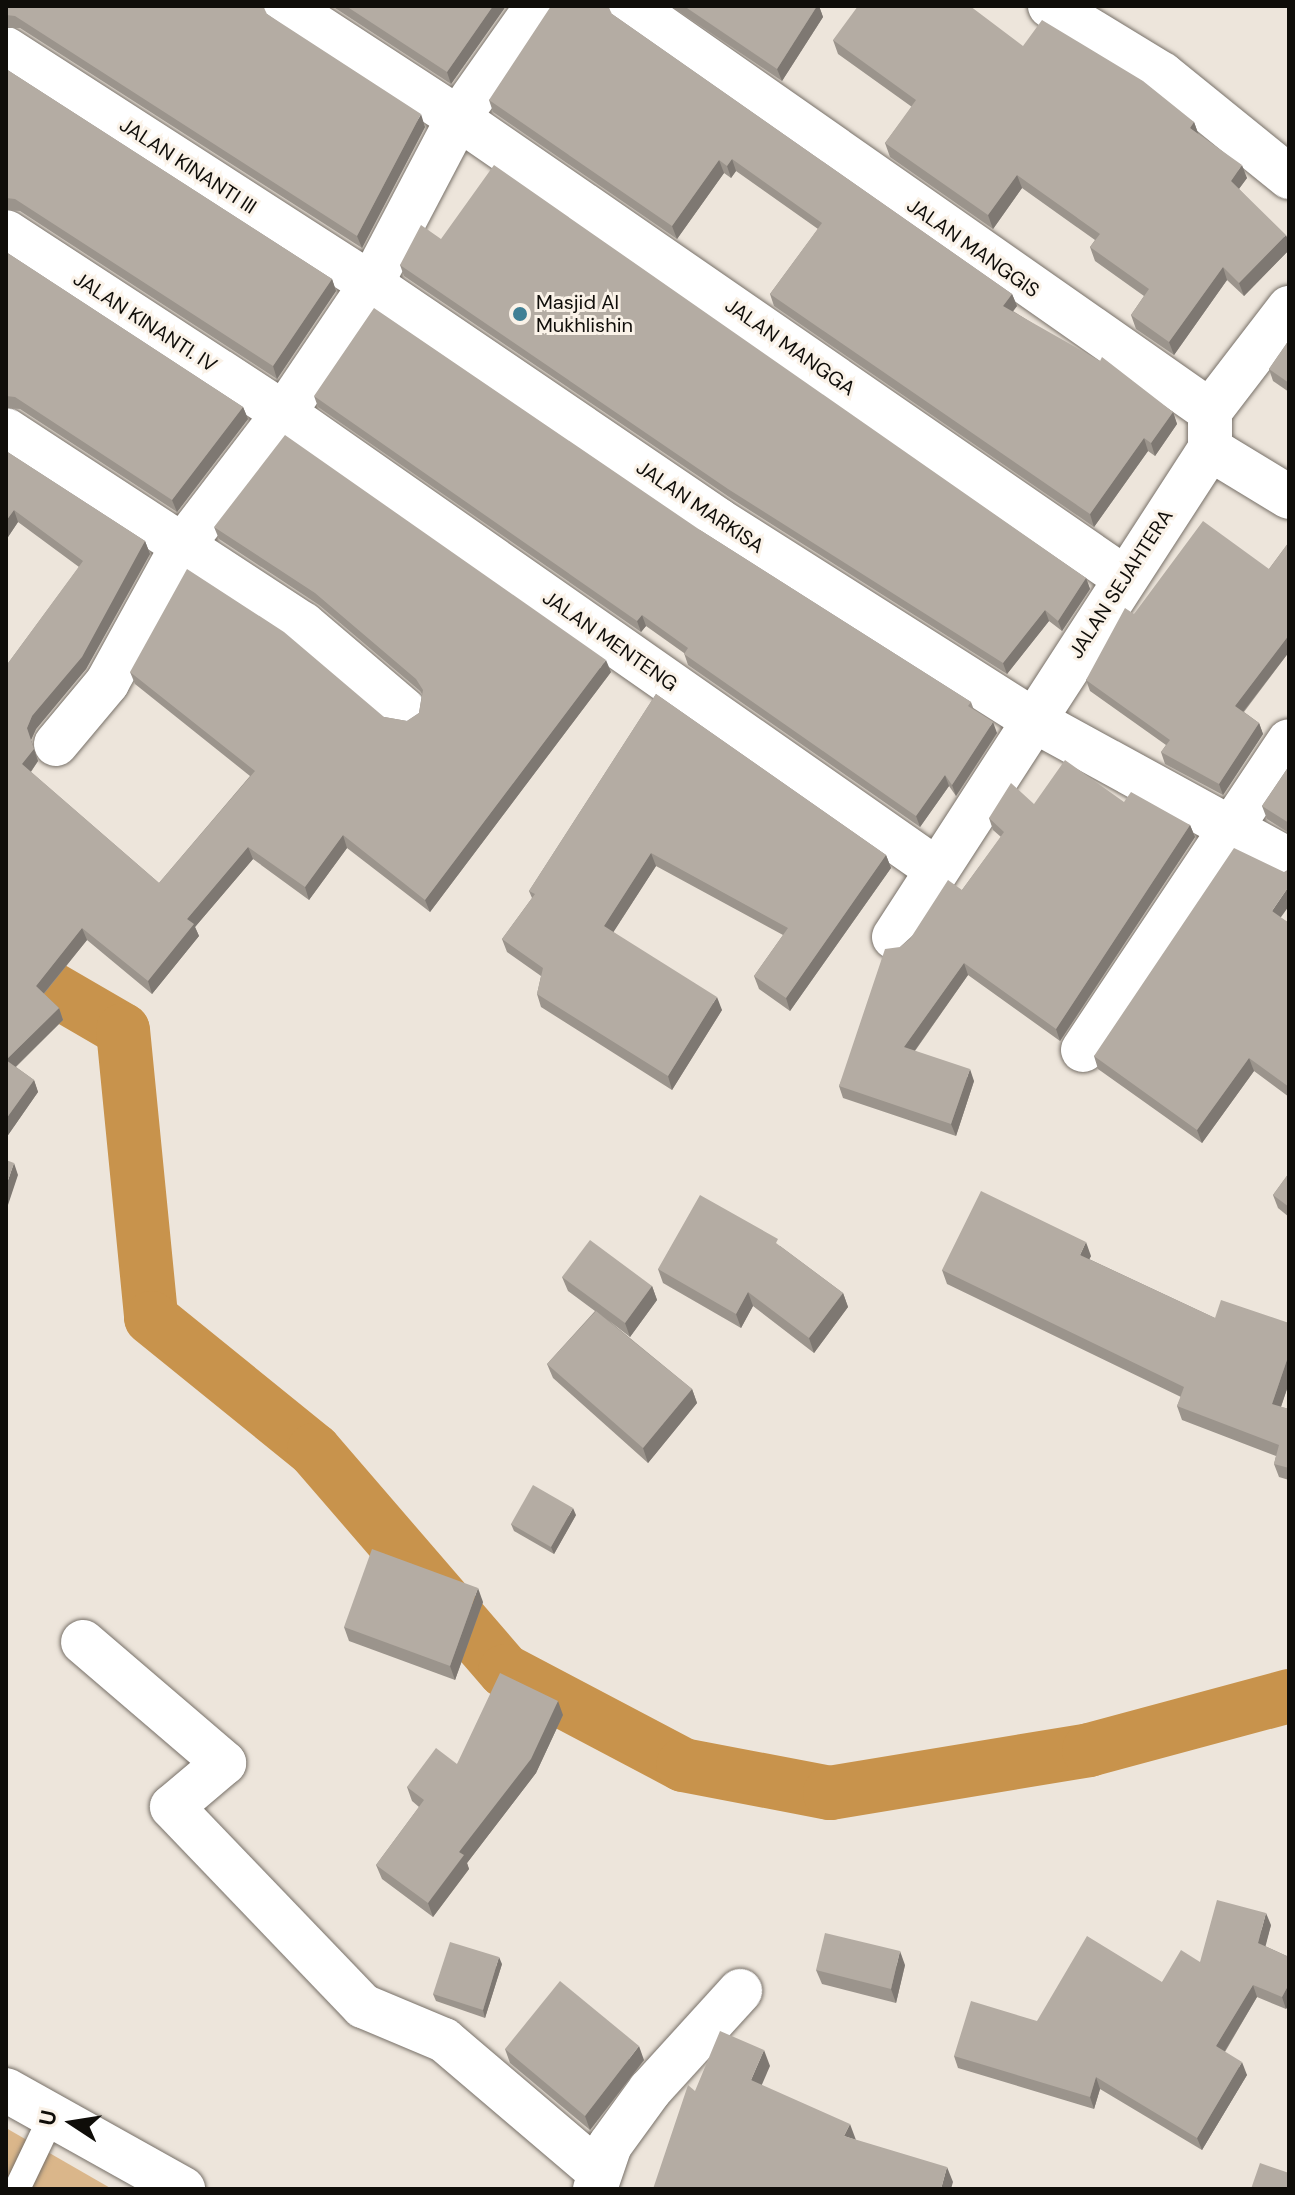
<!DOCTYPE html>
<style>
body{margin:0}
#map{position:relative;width:1295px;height:2195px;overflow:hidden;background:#ede5db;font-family:"DM Sans",sans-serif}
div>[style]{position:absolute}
.green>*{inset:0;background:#dab68a}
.canal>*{height:54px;margin:-27px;padding:0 27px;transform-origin:27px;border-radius:27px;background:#c8934c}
.roads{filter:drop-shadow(0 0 2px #777068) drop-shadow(0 0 2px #777068)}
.lane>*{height:26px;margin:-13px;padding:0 13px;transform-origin:13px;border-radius:13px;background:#fff}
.street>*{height:44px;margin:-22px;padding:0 22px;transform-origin:22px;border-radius:22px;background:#fff}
.secondary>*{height:44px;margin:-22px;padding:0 22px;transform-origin:22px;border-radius:22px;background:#fff}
.wall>*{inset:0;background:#9b948c}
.shaded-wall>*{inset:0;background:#7e7872}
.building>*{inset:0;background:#b4aca3}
.dots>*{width:22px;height:22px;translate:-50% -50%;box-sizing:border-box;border:4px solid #faf2e8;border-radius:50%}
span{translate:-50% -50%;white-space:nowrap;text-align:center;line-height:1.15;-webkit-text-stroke:6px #faf2e8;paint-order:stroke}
.street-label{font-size:20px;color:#0f0d09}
.poi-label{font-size:20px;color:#0f0d09}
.left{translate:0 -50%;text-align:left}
.frame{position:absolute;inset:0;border:8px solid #0f0d09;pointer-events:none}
.north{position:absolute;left:32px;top:2083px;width:80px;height:80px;-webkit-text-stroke:6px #faf2e8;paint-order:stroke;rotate:282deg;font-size:22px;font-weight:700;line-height:32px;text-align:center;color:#0f0d09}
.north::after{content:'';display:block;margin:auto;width:28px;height:36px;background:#0f0d09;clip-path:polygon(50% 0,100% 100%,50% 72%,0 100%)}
</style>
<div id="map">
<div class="green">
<i style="clip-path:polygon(6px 2128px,112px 2189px,6px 2189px)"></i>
</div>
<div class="canal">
<i style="left:6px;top:962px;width:135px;rotate:30.2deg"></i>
<i style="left:123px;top:1030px;width:289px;rotate:84.4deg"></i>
<i style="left:151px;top:1318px;width:210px;rotate:39deg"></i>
<i style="left:314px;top:1450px;width:292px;rotate:49.2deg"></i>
<i style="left:505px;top:1671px;width:201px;rotate:27.8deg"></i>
<i style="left:683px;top:1765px;width:150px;rotate:10.8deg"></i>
<i style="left:830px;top:1793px;width:263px;rotate:-9.4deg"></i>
<i style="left:1089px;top:1750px;width:207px;rotate:-15.1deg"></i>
</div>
<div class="roads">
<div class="lane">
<i style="left:17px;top:2189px;width:81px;rotate:-64.4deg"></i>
</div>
<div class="street">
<i style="left:286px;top:6px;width:205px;rotate:33.1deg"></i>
<i style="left:458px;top:118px;width:808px;rotate:34.61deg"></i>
<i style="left:631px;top:6px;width:707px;rotate:34.97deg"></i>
<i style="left:1210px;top:411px;width:38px;rotate:90deg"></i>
<i style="left:1210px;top:449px;width:92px;rotate:31.3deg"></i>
<i style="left:6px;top:49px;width:434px;rotate:32.8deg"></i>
<i style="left:371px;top:284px;width:420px;rotate:34.2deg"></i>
<i style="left:718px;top:520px;width:375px;rotate:32.4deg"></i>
<i style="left:1035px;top:721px;width:290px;rotate:28.7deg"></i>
<i style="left:6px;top:232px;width:332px;rotate:33.1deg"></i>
<i style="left:284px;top:413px;width:796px;rotate:34.97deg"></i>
<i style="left:1210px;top:411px;width:130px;rotate:-52.5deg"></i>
<i style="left:6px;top:430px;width:355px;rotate:33.2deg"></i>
<i style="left:303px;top:624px;width:133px;rotate:40.4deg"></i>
<i style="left:56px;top:744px;width:80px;rotate:-50.1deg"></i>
<i style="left:107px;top:683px;width:158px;rotate:-61.2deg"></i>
<i style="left:183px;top:545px;width:166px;rotate:-52.6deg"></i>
<i style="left:284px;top:413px;width:156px;rotate:-56deg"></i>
<i style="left:371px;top:284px;width:187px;rotate:-62.3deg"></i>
<i style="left:458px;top:118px;width:137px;rotate:-54.8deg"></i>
<i style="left:894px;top:937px;width:581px;rotate:-57.08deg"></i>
<i style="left:1083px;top:1050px;width:371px;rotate:-56.3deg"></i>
<i style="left:83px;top:1642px;width:186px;rotate:40.6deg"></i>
<i style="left:224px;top:1763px;width:68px;rotate:139.8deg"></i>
<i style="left:172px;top:1807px;width:276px;rotate:46.2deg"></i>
<i style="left:363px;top:2006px;width:88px;rotate:22.8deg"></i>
<i style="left:444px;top:2040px;width:204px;rotate:40.4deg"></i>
<i style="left:6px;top:2090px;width:203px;rotate:29.2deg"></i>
<i style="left:595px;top:2189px;width:46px;rotate:-71.2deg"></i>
<i style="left:610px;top:2145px;width:68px;rotate:-54deg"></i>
<i style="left:650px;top:2090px;width:134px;rotate:-47.7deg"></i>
</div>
<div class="secondary">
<i style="left:1050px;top:6px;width:131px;rotate:31.3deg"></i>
<i style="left:1162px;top:74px;width:164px;rotate:39deg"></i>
</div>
</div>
<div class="wall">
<i style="clip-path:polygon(6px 6px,267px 14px,425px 127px,362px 248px,20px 28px,6px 28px)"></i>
<i style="clip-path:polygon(332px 6px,506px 6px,451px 84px)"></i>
<i style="clip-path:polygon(671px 6px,819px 6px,823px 17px,782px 81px)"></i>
<i style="clip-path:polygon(612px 14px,1012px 294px,1017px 306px,1013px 311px,1173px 412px,1177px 424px,1155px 456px,1148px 451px,1094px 527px,774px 306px,770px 294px,818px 229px,736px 171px,731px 178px,724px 173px,677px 239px,493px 112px,489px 100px)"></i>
<i style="clip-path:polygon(833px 40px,1023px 46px,1194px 122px,1198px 133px,1247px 178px,1239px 189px,1289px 242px,1289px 250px,1244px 296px,1227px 280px,1174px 355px,1136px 329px,1131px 315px,1144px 296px,1095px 261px,1090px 247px,1095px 240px,1022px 188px,993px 229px,890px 157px,885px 143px,912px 107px,838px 54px)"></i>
<i style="clip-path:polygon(6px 69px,332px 279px,336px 291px,277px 379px,20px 211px,6px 210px)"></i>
<i style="clip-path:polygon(441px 239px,1086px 578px,1090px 589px,1062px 631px,1049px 621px,1007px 674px,732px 499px,404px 276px,400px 265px)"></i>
<i style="clip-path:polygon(6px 252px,243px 407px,248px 419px,177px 512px,20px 409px,6px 408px)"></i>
<i style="clip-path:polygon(1289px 340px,1289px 392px,1273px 381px,1269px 369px)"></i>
<i style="clip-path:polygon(314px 396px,700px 530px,971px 702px,974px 710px,997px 733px,956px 796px,949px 786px,920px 827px,688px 665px,684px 653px,646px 626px,641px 632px,318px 407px)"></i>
<i style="clip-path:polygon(6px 451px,145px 541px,150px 554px,86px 669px,36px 729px,31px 740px,38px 761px,31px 772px,159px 883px,250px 776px,135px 684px,130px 672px,407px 721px,419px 713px,422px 694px,420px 691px,319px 605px,219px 539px,214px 527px,611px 672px,430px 912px,347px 848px,309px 900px,253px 859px,195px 927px,199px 936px,152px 994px,87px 940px,44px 994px,59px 1008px,63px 1020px,16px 1067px,34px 1080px,38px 1092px,6px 1138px,6px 666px,79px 567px,18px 522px,6px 540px)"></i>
<i style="clip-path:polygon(1289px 542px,1289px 652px,1244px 712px,1259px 723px,1263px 734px,1223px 795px,1165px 764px,1161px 752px,1166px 745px,1090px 691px,1086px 680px,1134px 614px,1269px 569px)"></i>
<i style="clip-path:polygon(656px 694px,886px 855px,891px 868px,790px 1011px,759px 989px,754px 976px,783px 935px,656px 866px,613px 932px,722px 1010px,672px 1090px,541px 1007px,537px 994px,541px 976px,507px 952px,502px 939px,532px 898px,529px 891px)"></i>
<i style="clip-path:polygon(1289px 766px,1289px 833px,1267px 819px,1262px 806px)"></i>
<i style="clip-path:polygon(1124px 802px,1190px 825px,1195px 837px,1060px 1041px,968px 975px,915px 1051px,974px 1081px,956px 1136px,843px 1098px,839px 1086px,900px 947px,962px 890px,1001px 837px,993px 830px,989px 818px,1034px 804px)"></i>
<i style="clip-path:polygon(1281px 918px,1289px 923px,1289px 1097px,1254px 1071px,1202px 1143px,1098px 1069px,1094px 1056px)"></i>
<i style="clip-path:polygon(1289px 1173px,1289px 1217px,1278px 1208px,1273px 1195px)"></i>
<i style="clip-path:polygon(780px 1246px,843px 1293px,848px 1307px,814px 1353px,753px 1306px,741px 1328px,663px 1283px,658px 1269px)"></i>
<i style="clip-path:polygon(1091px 1256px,1089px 1259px,1215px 1318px,1289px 1323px,1289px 1383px,1281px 1407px,1289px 1409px,1289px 1480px,1279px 1477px,1274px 1464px,1276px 1456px,1182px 1420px,1177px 1406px,1181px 1397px,947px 1284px,942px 1270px)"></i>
<i style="clip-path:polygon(562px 1277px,652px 1286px,657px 1300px,630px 1337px,608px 1320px,692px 1389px,697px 1403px,648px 1463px,553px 1378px,547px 1364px,595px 1311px,568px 1291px)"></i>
<i style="clip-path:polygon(576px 1515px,554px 1554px,514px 1531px,511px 1524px)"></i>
<i style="clip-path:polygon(483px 1602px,455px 1680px,349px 1641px,344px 1627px)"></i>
<i style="clip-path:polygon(563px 1715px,536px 1773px,467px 1863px,469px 1869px,433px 1917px,382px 1879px,376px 1865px,419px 1807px,412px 1801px,407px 1787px)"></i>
<i style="clip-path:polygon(1271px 1925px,1265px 1946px,1289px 1957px,1289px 2004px,1286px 2009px,1257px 1997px,1225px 2052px,1247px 2075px,1202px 2150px,1100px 2089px,1094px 2109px,958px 2068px,954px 2056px,1037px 2021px,1162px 1982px)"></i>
<i style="clip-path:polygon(502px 1964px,485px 2018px,436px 2001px,433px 1994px)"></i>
<i style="clip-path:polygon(905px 1965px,896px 2003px,822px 1984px,816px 1970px)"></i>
<i style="clip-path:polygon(505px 2049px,644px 2060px,590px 2130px,510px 2063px)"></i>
</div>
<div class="shaded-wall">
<i style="clip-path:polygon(493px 6px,506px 6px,451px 84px,447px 72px)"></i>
<i style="clip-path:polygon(817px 6px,819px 6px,823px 17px,782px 81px,777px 69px)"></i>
<i style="clip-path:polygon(421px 114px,425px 127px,362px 248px,357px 236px)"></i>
<i style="clip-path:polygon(1194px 122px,1199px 136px,1190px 128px)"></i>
<i style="clip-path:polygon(732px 159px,736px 171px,731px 178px,727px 166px)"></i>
<i style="clip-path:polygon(719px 160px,724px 173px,677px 239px,672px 226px)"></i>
<i style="clip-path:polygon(1242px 165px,1247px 178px,1235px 194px,1231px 181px)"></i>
<i style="clip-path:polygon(1017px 175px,1022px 188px,993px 229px,988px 215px)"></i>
<i style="clip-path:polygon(1286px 235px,1289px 242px,1289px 250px,1244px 296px,1239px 283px)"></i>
<i style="clip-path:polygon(1223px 267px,1227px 280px,1174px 355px,1169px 342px)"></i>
<i style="clip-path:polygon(332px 279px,336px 291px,277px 379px,273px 366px)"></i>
<i style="clip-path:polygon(1012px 294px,1017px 306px,1008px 318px,1003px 306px)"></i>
<i style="clip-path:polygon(243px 407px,248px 419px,177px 512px,172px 500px)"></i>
<i style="clip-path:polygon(1173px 412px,1177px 424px,1155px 456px,1151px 443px)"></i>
<i style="clip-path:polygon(1144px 438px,1148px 451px,1094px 527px,1090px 514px)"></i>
<i style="clip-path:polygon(14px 510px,18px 522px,6px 540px,6px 521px)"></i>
<i style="clip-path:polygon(145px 541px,150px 554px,86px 669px,36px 729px,31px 740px,38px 761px,27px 777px,22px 764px,27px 728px,32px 716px)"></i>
<i style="clip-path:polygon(1086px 578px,1090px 589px,1062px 631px,1058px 621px)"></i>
<i style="clip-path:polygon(1045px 610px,1049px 621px,1007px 674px,1003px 663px)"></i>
<i style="clip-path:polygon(642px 615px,646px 626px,641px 632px,637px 621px)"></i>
<i style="clip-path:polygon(1289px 635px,1289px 652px,1239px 717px,1235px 706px)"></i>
<i style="clip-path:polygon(606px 660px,611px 672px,430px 912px,425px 900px)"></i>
<i style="clip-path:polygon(993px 722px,997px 733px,956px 796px,952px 785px)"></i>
<i style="clip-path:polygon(1259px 723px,1263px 734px,1223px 795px,1219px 784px)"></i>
<i style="clip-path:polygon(945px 775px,949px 786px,920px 827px,916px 816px)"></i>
<i style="clip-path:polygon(1190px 825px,1195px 837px,1060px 1041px,1056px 1029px)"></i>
<i style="clip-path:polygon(343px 835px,347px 848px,309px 900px,305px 887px)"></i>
<i style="clip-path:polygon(248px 847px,253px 859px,195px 927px,199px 936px,152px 994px,148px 981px,187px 919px)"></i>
<i style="clip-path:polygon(651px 853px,656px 866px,609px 939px,604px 926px)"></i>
<i style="clip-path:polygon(886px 855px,891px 868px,790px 1011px,786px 998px)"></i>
<i style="clip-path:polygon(1289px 886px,1289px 906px,1276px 924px,1272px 911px)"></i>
<i style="clip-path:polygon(82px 928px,87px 940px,40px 998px,36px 986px)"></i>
<i style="clip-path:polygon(964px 963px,968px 975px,908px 1060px,904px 1047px)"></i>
<i style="clip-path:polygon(717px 997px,722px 1010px,672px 1090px,668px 1076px)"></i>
<i style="clip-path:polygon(59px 1008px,63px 1020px,10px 1072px,6px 1060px)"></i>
<i style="clip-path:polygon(1249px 1058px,1254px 1071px,1202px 1143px,1197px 1130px)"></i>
<i style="clip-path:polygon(970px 1069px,974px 1081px,956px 1136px,951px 1124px)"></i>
<i style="clip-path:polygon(34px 1080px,38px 1092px,6px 1138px,6px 1119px)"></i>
<i style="clip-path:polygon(14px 1163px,18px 1175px,6px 1211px,6px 1186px)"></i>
<i style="clip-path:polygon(1086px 1242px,1091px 1256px,1085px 1268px,1080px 1255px)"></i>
<i style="clip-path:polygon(652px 1286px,657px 1300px,630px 1337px,625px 1323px)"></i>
<i style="clip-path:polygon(748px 1292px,753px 1306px,741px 1328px,736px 1314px)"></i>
<i style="clip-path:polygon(843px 1293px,848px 1307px,814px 1353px,809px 1338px)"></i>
<i style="clip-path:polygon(1289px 1354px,1289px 1383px,1277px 1418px,1272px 1404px)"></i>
<i style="clip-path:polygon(692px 1389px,697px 1403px,648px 1463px,643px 1448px)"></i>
<i style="clip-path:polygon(573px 1508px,576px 1515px,554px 1554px,551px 1547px)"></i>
<i style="clip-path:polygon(478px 1588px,483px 1602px,455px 1680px,450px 1666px)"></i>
<i style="clip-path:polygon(558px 1701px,563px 1715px,536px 1773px,467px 1863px,469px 1869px,433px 1917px,428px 1903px,459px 1852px)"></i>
<i style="clip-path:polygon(1266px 1913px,1271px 1925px,1263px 1956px,1258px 1943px)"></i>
<i style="clip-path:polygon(900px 1951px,905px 1965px,896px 2003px,891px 1989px)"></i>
<i style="clip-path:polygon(499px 1957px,502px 1964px,485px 2018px,483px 2010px)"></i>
<i style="clip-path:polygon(1289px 1984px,1289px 2004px,1286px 2009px,1282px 1997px)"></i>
<i style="clip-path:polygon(1253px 1985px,1257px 1997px,1220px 2059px,1216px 2046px)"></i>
<i style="clip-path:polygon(639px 2046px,644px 2060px,590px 2130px,585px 2116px)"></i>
<i style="clip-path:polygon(764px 2050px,770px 2066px,757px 2096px,751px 2080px)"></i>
<i style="clip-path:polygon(1242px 2062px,1247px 2075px,1202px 2150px,1197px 2138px)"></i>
<i style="clip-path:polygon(1096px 2077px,1100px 2089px,1094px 2109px,1090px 2097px)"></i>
<i style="clip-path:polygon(850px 2124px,856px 2140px,844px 2136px)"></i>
<i style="clip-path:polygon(947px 2167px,953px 2182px,951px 2189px,941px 2189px)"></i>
</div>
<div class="building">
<i style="clip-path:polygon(6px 6px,263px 6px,267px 14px,421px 114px,357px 236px,15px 16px,6px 15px)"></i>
<i style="clip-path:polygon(346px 6px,493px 6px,447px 72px)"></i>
<i style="clip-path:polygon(551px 6px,608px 6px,612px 14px,1012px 294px,1003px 306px,1100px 361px,1102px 357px,1173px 412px,1151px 443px,1144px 438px,1090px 514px,770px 294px,822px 223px,732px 159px,727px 166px,719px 160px,672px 226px,489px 100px)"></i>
<i style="clip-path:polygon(684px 6px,817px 6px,777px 69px)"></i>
<i style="clip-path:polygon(858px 6px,970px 6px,1023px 46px,1042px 20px,1143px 81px,1194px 122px,1190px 128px,1242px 165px,1231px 181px,1286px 235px,1239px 283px,1223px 267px,1169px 342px,1131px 315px,1149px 289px,1090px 247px,1100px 234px,1017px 175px,988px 215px,885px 143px,916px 100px,833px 40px)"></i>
<i style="clip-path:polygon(6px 69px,332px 279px,273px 366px,15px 199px,6px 198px)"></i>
<i style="clip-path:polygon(494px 165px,1086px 578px,1058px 621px,1045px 610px,1003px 663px,728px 489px,400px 265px,421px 225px,441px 239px)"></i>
<i style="clip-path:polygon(6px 252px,243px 407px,172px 500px,15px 397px,6px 396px)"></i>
<i style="clip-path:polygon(374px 308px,700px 530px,971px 702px,968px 706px,993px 722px,952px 785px,945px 775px,916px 816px,684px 654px,688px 648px,642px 615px,637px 621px,314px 396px)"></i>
<i style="clip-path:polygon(1289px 340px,1289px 383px,1269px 369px)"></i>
<i style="clip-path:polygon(285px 435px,606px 660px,425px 900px,343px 835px,305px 887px,248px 847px,187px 919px,194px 924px,148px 981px,82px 928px,36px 986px,59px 1008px,6px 1060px,6px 666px,83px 561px,14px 510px,6px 521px,6px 451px,145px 541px,82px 657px,32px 716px,27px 728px,34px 749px,22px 764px,159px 883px,255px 771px,130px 672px,187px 569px,284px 632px,384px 717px,407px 721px,419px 713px,423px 690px,416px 679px,315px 593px,214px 527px)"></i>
<i style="clip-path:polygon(1203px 521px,1269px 569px,1289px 542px,1289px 635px,1235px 706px,1259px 723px,1219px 784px,1161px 752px,1170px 740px,1086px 680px,1125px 608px,1134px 614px)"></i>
<i style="clip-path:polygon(656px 694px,886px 855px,786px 998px,754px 976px,788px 928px,651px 853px,604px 926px,717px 997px,668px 1076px,537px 994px,543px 968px,502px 939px,535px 894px,529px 891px)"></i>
<i style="clip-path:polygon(1065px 760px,1124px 802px,1131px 792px,1190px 825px,1056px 1029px,964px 963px,904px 1047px,970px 1069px,951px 1124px,839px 1086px,885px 949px,900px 947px,910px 939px,948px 880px,962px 890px,1004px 832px,989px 818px,1011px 783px,1034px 804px)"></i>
<i style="clip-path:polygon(1289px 766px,1289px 823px,1262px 806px)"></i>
<i style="clip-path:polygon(1234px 848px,1284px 872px,1289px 869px,1289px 886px,1272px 911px,1289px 923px,1289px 1087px,1249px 1058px,1197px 1130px,1094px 1056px)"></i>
<i style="clip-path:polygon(6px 1060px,34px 1080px,6px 1119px)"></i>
<i style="clip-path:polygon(6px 1160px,14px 1163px,6px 1186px)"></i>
<i style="clip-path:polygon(1289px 1173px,1289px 1207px,1273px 1195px)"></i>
<i style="clip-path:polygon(981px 1191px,1086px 1242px,1080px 1255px,1215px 1318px,1221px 1300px,1289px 1323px,1289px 1354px,1272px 1404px,1289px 1409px,1289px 1468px,1274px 1464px,1279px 1445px,1177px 1406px,1184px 1387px,942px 1270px)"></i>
<i style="clip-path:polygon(700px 1195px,778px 1239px,776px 1243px,843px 1293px,809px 1338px,748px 1292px,736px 1314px,658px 1269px)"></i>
<i style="clip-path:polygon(590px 1240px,652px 1286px,625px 1323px,562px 1277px)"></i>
<i style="clip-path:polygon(596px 1311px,692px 1389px,643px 1448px,547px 1364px)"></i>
<i style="clip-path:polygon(533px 1485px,573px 1508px,551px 1547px,511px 1524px)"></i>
<i style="clip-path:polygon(372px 1549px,478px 1588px,450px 1666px,344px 1627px)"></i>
<i style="clip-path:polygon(500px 1673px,558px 1701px,531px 1759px,459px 1852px,464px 1855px,428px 1903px,376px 1865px,424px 1800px,407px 1787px,436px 1748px,457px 1764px)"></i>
<i style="clip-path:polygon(1217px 1900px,1266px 1913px,1258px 1943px,1289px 1957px,1289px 1984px,1282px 1997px,1253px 1985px,1216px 2046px,1242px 2062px,1197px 2138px,1096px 2077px,1090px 2097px,954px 2056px,971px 2001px,1037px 2021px,1087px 1936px,1162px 1982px,1181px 1950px,1200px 1962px)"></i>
<i style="clip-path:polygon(825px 1933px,900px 1951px,891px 1989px,816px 1970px)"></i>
<i style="clip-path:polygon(450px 1942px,499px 1957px,483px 2010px,433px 1994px)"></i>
<i style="clip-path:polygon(560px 1981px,639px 2046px,585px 2116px,505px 2049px)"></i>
<i style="clip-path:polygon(720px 2031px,764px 2050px,751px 2080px,850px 2124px,844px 2136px,947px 2167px,941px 2189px,653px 2189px,688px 2085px,695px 2091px)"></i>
<i style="clip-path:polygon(1260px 2163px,1289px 2173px,1289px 2189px,1251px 2189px)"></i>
</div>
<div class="dots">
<i style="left:520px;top:314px;background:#418095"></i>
</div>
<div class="street-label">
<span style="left:188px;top:166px;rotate:33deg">JALAN KINANTI III</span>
<span style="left:973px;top:248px;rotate:35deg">JALAN MANGGIS</span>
<span style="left:145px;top:322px;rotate:33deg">JALAN KINANTI. IV</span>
<span style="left:790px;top:347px;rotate:35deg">JALAN MANGGA</span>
<span style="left:700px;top:507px;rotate:34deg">JALAN MARKISA</span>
<span style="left:1121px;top:584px;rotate:-57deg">JALAN SEJAHTERA</span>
<span style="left:610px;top:641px;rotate:35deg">JALAN MENTENG</span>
</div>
<div class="poi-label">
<span class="left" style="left:536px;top:314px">Masjid Al<br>Mukhlishin</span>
</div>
<div class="frame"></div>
<div class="north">U</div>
</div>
